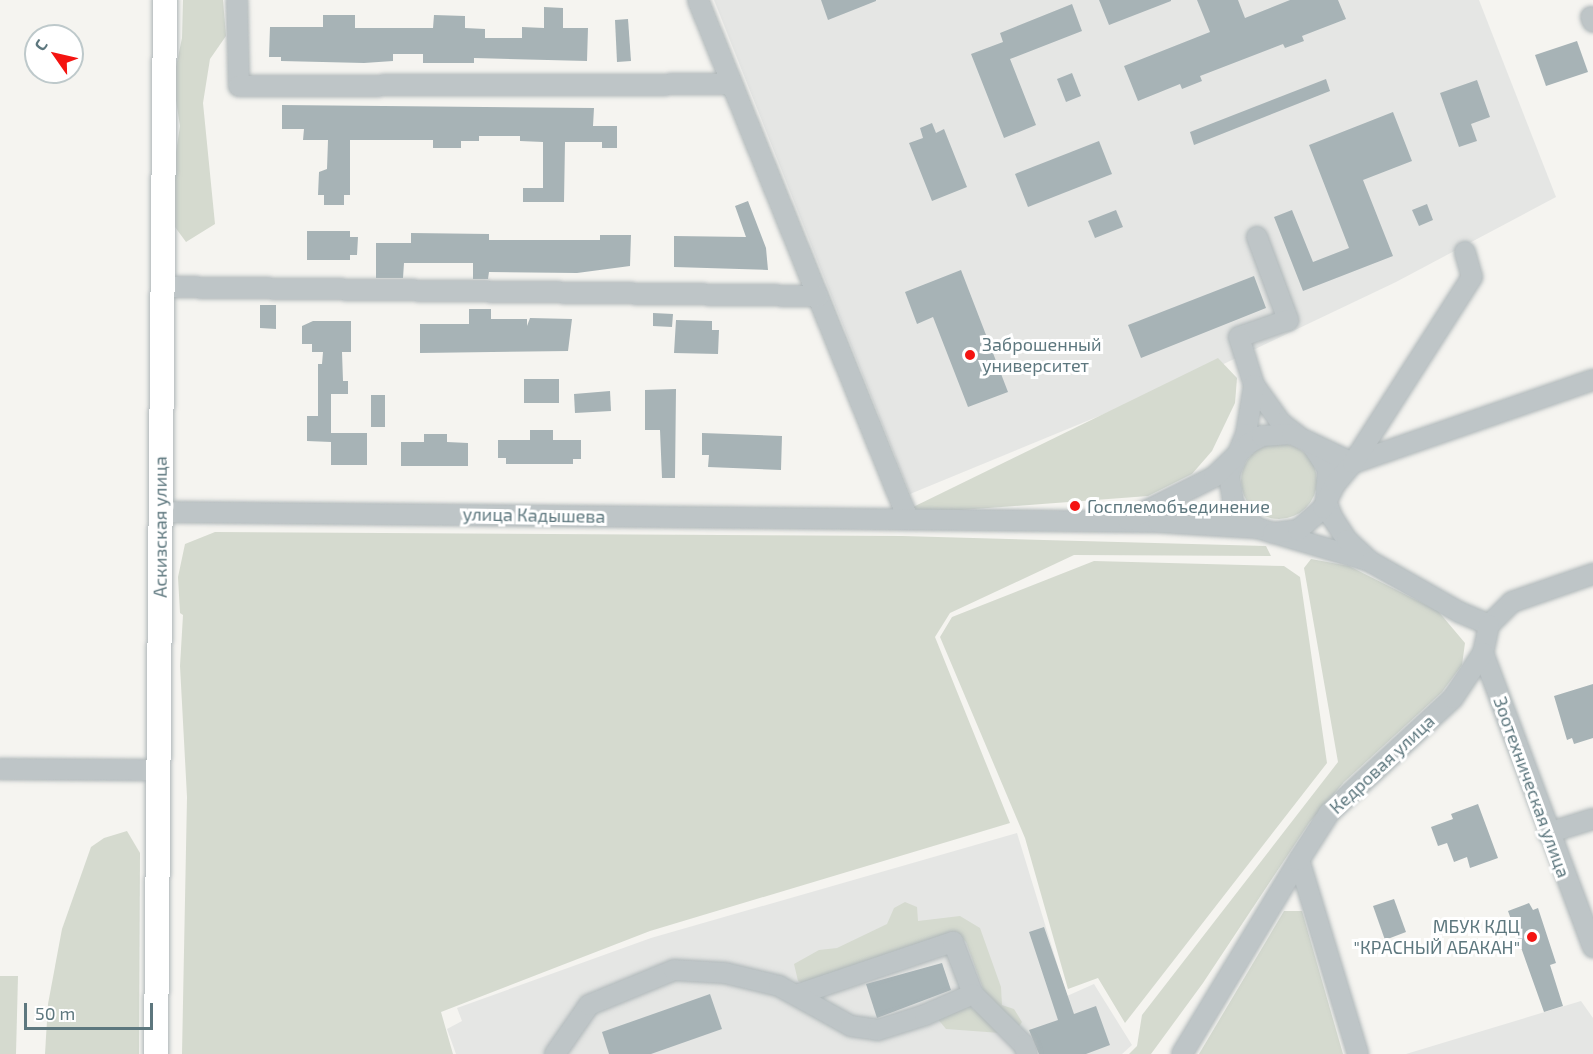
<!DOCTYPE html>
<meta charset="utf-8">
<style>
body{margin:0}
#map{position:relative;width:1593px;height:1054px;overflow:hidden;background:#f5f4f0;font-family:"Exo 2",sans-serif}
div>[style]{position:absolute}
.built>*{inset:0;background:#e5e6e4}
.green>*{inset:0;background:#d5dacf}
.round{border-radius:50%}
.building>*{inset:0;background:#a7b3b6}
.roads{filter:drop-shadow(0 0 2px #afb7b9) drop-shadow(0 0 2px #afb7b9)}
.minor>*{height:20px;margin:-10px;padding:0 10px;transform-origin:10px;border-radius:10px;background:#bec5c7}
.major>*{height:24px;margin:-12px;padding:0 12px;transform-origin:12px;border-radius:12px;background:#fff}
.dots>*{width:16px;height:16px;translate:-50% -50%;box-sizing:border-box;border:3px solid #fff;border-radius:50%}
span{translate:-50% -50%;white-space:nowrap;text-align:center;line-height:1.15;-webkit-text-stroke:6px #fff;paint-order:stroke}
.poi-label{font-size:18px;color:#5d777e}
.left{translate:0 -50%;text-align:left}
.right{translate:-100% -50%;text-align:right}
.street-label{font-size:18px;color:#5d777e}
.north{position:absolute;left:24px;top:24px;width:60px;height:60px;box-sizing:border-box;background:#fff;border:2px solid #bec9cb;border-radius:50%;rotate:304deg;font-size:16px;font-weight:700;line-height:24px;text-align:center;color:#5d777e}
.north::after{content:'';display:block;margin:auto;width:21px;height:27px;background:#f41411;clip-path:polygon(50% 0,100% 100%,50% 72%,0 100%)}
.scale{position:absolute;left:24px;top:1003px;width:129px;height:27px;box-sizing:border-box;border:3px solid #5d777e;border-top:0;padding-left:8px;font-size:18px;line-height:21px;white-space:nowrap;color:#5d777e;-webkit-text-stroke:4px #fff;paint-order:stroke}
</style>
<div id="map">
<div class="built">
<i style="clip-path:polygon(714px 0,1479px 0,1556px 197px,1396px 282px,1211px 370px,910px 494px)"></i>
<i style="clip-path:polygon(1017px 833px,1067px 996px,1094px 984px,1132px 1045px,1122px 1054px,456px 1054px,447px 1029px,462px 1021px,457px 1008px,651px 938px)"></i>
<i style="clip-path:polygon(1581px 1001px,1593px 1018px,1593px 1054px,1406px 1054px)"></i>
</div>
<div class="green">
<i style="clip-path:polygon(183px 0,223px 0,226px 36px,210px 59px,203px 103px,215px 224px,186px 242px,175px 227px,175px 159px,180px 126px,173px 81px,182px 38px)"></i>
<i style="clip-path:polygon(1218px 358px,1237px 378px,1235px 403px,1212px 451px,1192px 474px,1148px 496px,921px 513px,907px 510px)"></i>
<i class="round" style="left:1241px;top:443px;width:76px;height:76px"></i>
<i style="clip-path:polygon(215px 532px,902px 536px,1266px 546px,1271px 556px,1074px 555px,950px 613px,935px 637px,1010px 823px,650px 931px,441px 1012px,453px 1054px,182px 1054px,187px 797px,180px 666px,183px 615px,180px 613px,178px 577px,185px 544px)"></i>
<i style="clip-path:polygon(1311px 559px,1349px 566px,1438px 611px,1465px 643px,1462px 665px,1442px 692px,1344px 782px,1309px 823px,1203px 983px,1151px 1054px,1129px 1054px,1137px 1046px,1142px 1015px,1338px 762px,1304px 568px)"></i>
<i style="clip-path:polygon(1094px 561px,1284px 566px,1300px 577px,1327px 763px,1125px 1023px,1098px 978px,1068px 989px,1025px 838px,940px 637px,952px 617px)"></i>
<i style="clip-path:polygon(127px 831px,140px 853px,139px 1054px,45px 1054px,48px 1004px,62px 929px,91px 847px,104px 838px)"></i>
<i style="clip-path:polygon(905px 902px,917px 907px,918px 921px,960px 916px,980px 928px,1001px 987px,1002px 1005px,1014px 1009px,1022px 1022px,1014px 1034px,946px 1029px,937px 1018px,963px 1001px,979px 1014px,991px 1011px,966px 942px,956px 932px,809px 987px,798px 981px,794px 964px,819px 950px,837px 948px,887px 924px,894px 908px)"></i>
<i style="clip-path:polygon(1284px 911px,1302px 911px,1343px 1054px,1199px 1054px)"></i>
<i style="clip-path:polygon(0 976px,18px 976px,16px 1054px,0 1054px)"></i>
</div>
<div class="building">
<i style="clip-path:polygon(821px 0,876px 0,876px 1px,828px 20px)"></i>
<i style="clip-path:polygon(1099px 0,1171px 0,1171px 1px,1109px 25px)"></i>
<i style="clip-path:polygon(1197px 0,1238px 0,1245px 18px,1290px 0,1338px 0,1346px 19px,1302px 36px,1304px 41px,1285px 48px,1283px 44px,1200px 76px,1202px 81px,1182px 89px,1180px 84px,1138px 101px,1124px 66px,1210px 32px)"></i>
<i style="clip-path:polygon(1072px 4px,1082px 31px,1010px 59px,1036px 125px,1004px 138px,971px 54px,1003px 42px,1000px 33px)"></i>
<i style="clip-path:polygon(544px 7px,563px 8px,563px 28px,588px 28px,587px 61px,474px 58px,474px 63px,423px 63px,423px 54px,393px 54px,393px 61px,364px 63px,281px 61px,281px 57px,269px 57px,270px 27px,323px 27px,323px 15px,355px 15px,355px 28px,433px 28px,434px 15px,465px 16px,465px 28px,485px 29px,485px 38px,522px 38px,522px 27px,544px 28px)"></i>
<i style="clip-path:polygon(628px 19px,631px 61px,617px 62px,615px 20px)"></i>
<i style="clip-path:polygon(1577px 41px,1588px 72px,1546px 86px,1535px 55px)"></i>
<i style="clip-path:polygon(1072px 73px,1081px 96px,1066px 102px,1057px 79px)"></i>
<i style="clip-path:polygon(1326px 79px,1330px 91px,1194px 145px,1190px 132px)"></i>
<i style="clip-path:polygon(1477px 80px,1490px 117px,1471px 124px,1477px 141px,1459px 147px,1440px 93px)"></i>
<i style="clip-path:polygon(282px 105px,594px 108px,593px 126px,617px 126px,617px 148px,602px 148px,602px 142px,565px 142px,564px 202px,523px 202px,523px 188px,543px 188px,543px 142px,520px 141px,520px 136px,479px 136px,479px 141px,461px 141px,461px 148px,433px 148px,433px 140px,350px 140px,350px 195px,344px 195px,344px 205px,324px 205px,324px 195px,318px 195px,319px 172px,327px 169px,328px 140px,303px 140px,304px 129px,282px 129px)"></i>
<i style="clip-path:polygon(1393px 112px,1412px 161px,1363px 180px,1393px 256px,1303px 291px,1274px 217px,1292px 210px,1313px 262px,1349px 248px,1309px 145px)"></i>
<i style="clip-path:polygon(932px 123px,936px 133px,944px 129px,967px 187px,932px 201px,909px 143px,923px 138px,920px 128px)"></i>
<i style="clip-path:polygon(1099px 141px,1112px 174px,1028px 207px,1015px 174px)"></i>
<i style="clip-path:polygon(748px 201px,766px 248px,768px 270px,674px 267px,674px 236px,746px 237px,735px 206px)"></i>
<i style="clip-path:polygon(1427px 204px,1433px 220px,1419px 226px,1412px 210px)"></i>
<i style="clip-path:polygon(1116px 210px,1123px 227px,1095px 238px,1088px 221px)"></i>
<i style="clip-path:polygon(307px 231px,350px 231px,350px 237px,358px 237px,357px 255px,350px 255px,350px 260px,307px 260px)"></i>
<i style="clip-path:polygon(411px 233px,489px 234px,489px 240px,600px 240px,600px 235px,631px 235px,630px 266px,577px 273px,489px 272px,488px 279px,473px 279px,473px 263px,404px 263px,403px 278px,376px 278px,376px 243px,411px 243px)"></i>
<i style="clip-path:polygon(961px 270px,1008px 392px,968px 407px,933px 317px,917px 324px,905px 292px)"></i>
<i style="clip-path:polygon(1254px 276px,1266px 308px,1141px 358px,1128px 325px)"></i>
<i style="clip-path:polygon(260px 305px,276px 305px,276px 329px,260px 328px)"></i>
<i style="clip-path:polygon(469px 309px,491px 309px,491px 319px,527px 319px,527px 326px,530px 318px,572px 319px,568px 351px,420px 353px,420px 324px,469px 324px)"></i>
<i style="clip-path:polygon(653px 313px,673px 314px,672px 327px,653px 326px)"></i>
<i style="clip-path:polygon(676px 320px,712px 321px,712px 330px,719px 330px,718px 354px,674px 353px)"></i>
<i style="clip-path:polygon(313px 321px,351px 321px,351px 352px,342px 352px,343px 381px,348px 381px,348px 394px,331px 394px,331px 442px,307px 441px,307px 416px,318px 416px,318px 364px,322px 364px,323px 352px,312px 352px,312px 344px,302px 344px,302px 326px)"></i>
<i style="clip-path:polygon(524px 379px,559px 379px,559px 403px,524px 403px)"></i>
<i style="clip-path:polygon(676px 389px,675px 478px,662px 478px,660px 430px,645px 430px,645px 390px)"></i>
<i style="clip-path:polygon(610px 391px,611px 411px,575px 413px,574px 394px)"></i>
<i style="clip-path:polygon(371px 395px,385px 395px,385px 427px,371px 427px)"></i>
<i style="clip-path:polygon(530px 430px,553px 430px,553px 440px,581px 440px,581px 459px,573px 459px,573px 464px,506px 464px,506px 458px,498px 458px,498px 440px,530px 440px)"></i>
<i style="clip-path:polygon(331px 433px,367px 433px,367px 465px,331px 465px)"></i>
<i style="clip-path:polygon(702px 433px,782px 436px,781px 470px,708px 467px,709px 455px,702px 455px)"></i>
<i style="clip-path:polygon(424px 434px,447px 434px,447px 442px,468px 443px,468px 466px,401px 466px,401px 442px,424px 442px)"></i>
<i style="clip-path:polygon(1593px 684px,1593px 738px,1574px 744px,1572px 738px,1567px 740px,1554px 696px)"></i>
<i style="clip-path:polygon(1478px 804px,1498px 858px,1470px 868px,1467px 857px,1454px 862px,1447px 843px,1438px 846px,1431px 827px,1453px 819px,1451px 814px)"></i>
<i style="clip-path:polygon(1394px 899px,1406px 932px,1385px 940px,1373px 906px)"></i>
<i style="clip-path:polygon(1529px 903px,1533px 910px,1538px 908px,1556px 963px,1550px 965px,1563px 1006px,1544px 1012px,1508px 911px)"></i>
<i style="clip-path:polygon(1044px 927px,1074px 1014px,1096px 1006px,1110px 1045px,1086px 1054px,1039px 1054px,1029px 1030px,1058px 1020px,1029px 932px)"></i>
<i style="clip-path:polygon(942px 963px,951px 990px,877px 1018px,866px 984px)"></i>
<i style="clip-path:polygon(710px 994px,722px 1029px,651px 1054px,609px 1054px,602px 1032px)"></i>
</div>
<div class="roads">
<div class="minor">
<i style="left:237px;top:0;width:86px;rotate:88.7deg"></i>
<i style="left:239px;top:86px;width:493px;rotate:-0.2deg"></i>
<i style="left:698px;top:0;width:560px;rotate:67.97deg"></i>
<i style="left:1591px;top:17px;width:5px;rotate:68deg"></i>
<i style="left:1257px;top:237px;width:89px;rotate:69.5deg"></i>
<i style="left:1288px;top:320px;width:52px;rotate:160.9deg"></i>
<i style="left:1239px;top:337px;width:50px;rotate:72.6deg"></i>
<i style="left:1254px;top:385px;width:47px;rotate:54.6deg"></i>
<i style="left:1281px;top:423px;width:21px;rotate:37deg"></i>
<i style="left:162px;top:287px;width:656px;rotate:0.79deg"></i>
<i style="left:1254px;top:385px;width:50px;rotate:99.3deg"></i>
<i style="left:1246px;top:434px;width:44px;rotate:112.5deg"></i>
<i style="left:1229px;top:475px;width:31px;rotate:81deg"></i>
<i style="left:1234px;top:506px;width:32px;rotate:44deg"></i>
<i style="left:1257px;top:528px;width:114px;rotate:16.4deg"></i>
<i style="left:1312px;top:445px;width:30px;rotate:57deg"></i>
<i style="left:1328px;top:470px;width:31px;rotate:94deg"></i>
<i style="left:1326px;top:501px;width:17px;rotate:69deg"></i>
<i style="left:1332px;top:517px;width:27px;rotate:57deg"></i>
<i style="left:1347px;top:540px;width:33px;rotate:43deg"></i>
<i style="left:1371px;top:562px;width:101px;rotate:29.6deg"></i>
<i style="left:1459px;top:612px;width:33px;rotate:23deg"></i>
<i style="left:1489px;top:625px;width:33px;rotate:-45deg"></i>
<i style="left:1512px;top:602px;width:86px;rotate:-19.1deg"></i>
<i style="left:160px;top:512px;width:998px;rotate:0.57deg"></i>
<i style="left:1158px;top:522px;width:99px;rotate:3.5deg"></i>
<i style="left:1128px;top:520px;width:96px;rotate:-26.6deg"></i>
<i style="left:1214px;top:477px;width:49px;rotate:-44.2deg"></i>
<i style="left:1249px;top:443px;width:15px;rotate:-28deg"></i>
<i style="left:1262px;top:436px;width:30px;rotate:-4deg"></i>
<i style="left:1292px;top:434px;width:68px;rotate:25.4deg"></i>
<i style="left:1353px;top:463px;width:254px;rotate:-19.1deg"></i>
<i style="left:1273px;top:533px;width:25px;rotate:-7deg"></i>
<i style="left:1298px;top:530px;width:33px;rotate:-41deg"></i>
<i style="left:1323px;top:508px;width:28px;rotate:-63deg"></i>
<i style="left:1336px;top:483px;width:26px;rotate:-50deg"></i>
<i style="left:1353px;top:463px;width:221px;rotate:-57.4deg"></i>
<i style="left:1472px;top:277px;width:26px;rotate:-106deg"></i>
<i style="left:1489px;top:625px;width:29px;rotate:102deg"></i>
<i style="left:1483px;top:653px;width:314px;rotate:69.5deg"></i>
<i style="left:0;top:769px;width:158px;rotate:0.4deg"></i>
<i style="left:1548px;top:833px;width:47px;rotate:-17.3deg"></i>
<i style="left:796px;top:995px;width:166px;rotate:-18.7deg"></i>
<i style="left:953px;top:942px;width:56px;rotate:69deg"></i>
<i style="left:973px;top:994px;width:72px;rotate:45deg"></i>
<i style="left:1024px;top:1045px;width:9px;rotate:72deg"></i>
<i style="left:555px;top:1054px;width:60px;rotate:-55.2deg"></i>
<i style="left:589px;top:1005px;width:92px;rotate:-22.4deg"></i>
<i style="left:674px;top:970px;width:51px;rotate:3.4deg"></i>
<i style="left:725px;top:973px;width:56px;rotate:13.5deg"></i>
<i style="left:779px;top:986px;width:82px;rotate:29.1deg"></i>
<i style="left:851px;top:1026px;width:27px;rotate:8deg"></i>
<i style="left:878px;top:1030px;width:49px;rotate:-17.7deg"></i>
<i style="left:925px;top:1015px;width:52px;rotate:-23.6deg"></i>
<i style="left:1182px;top:1054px;width:227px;rotate:-58.9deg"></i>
<i style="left:1358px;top:1054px;width:203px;rotate:-106.9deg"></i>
<i style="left:1299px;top:860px;width:56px;rotate:-57.4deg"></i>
<i style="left:1329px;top:813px;width:169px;rotate:-42.8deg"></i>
<i style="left:1453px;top:698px;width:54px;rotate:-56.3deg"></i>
</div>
<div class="major">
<i style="left:156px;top:1054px;width:1054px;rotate:-89.51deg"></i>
</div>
</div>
<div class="dots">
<i style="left:970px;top:355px;background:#f41411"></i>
<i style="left:1075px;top:506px;background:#f41411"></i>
<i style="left:1532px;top:937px;background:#f41411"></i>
</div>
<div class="poi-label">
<span class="left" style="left:982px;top:355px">Заброшенный<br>университет</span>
<span class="left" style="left:1087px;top:506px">Госплемобъединение</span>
<span class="right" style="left:1520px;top:937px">МБУК КДЦ<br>"КРАСНЫЙ АБАКАН"</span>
</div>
<div class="street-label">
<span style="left:534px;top:515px;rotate:1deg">улица Кадышева</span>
<span style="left:160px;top:527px;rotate:-90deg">Аскизская улица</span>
<span style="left:1382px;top:764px;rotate:-43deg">Кедровая улица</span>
<span style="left:1532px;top:787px;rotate:70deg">Зоотехническая улица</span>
</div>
<div class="north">С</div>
<div class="scale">50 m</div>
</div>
